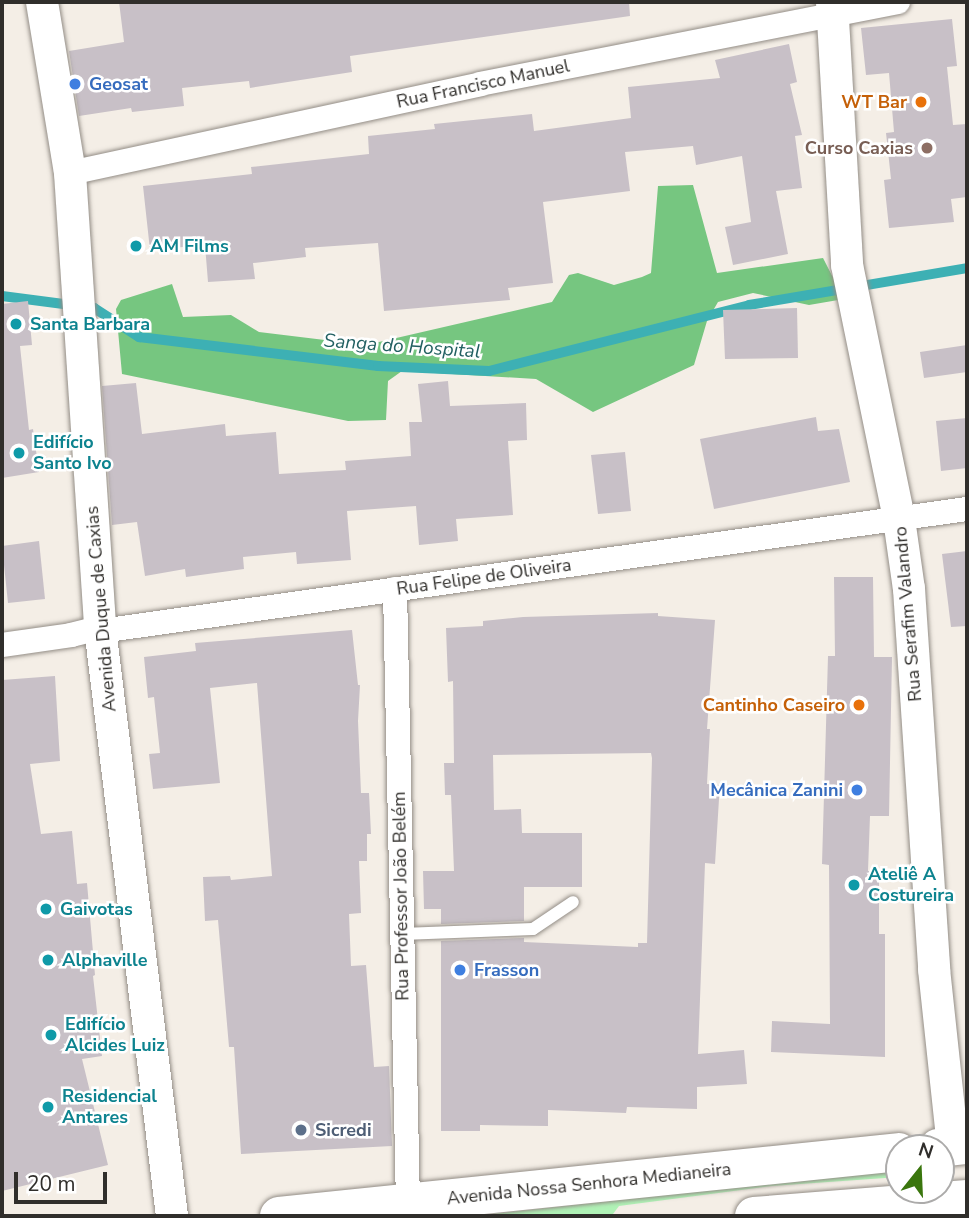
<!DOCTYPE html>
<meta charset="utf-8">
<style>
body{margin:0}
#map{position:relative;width:969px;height:1218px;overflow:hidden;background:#f4eee6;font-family:"Nunito Sans",sans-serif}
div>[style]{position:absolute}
.green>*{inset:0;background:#b0f2b6}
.forest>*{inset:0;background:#76c680}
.stream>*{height:10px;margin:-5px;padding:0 5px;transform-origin:5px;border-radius:5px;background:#3db0b4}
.building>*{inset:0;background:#c8c0c7}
.roads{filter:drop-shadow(0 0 2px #938d86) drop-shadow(0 0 2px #938d86)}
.service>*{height:12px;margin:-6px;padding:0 6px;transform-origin:6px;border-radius:6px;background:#fff}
.minor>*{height:24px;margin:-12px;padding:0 12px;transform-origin:12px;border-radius:12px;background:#fff}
.tertiary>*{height:32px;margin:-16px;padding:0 16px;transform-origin:16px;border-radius:16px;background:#fff}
.primary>*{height:38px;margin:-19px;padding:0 19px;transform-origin:19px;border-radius:19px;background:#fff}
.dots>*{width:19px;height:19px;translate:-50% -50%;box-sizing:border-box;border:4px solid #fff;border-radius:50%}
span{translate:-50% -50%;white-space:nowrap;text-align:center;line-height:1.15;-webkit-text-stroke:5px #fff;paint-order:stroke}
.shop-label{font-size:18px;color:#366cbe;font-weight:700}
.left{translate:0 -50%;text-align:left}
.right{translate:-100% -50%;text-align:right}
.street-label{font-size:18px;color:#302e2b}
.food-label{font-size:18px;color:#c56008;font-weight:700}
.education-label{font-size:18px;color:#785e54;font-weight:700}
.culture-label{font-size:18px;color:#0d838f;font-weight:700}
.service-label{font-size:18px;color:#4e5e75;font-weight:700}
.water-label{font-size:19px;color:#226062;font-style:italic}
.frame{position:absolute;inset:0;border:4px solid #302e2b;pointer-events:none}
.north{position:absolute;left:885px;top:1134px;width:70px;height:70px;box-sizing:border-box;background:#fff;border:2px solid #acabaa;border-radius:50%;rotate:18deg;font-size:19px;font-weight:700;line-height:28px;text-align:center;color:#302e2b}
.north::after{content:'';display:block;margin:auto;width:24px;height:32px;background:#3a760d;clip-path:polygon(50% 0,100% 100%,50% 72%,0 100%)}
.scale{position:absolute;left:14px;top:1172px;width:93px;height:32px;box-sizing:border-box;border:4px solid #302e2b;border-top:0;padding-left:9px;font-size:21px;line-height:24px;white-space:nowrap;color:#302e2b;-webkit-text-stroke:5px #fff;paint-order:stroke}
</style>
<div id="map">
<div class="green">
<i style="clip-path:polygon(899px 1169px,899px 1177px,772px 1186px,619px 1206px,613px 1214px,474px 1216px)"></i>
</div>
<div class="forest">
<i style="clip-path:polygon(693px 185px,717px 273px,823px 258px,844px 299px,809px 305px,753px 293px,718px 302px,707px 321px,694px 365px,593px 412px,536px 379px,402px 371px,388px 381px,386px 420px,348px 421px,122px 374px,116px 309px,121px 300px,172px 284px,183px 317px,231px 315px,259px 332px,366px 345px,552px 302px,569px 275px,578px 273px,614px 285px,642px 277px,651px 273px,658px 186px)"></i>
</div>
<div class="stream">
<i style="left:2px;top:296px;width:93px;rotate:7.4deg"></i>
<i style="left:94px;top:308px;width:54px;rotate:32.8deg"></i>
<i style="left:139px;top:337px;width:241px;rotate:6.9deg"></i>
<i style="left:378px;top:366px;width:111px;rotate:2.6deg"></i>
<i style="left:489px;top:371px;width:268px;rotate:-14.2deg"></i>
<i style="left:749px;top:305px;width:221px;rotate:-9.6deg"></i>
</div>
<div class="building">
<i style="clip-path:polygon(119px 2px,629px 2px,630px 16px,350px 56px,352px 72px,250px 88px,249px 81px,182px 88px,184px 106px,132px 112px,131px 108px,79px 116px,69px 51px,124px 42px)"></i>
<i style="clip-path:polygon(952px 19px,957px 66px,947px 67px,953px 125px,967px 124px,967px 197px,951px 199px,954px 222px,889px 228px,884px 180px,891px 179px,886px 133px,894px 132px,889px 73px,866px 75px,861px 28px)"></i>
<i style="clip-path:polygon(789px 44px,797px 82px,790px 84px,802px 135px,795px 136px,802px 188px,776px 191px,788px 254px,733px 265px,725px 227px,751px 222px,742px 156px,696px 165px,693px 146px,625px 152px,630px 191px,543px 202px,553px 283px,508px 288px,510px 300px,384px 311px,378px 243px,305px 248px,306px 257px,253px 263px,255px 279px,208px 282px,205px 245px,150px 250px,143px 186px,252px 174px,251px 167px,369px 154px,368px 136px,435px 129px,434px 124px,532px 114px,534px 131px,631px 118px,628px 87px,720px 78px,715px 60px)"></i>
<i style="clip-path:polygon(28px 301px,32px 345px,20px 346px,29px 430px,33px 429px,39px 472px,2px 478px,2px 304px)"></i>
<i style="clip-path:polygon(797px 308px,798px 358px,725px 359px,723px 310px)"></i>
<i style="clip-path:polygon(967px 345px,967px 372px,924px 378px,920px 352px)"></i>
<i style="clip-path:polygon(448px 381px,450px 406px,526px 403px,527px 440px,508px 441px,513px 515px,456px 519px,458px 541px,419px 545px,416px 506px,347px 511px,351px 560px,297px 564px,296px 552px,243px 557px,244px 569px,186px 577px,185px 569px,145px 576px,137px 522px,112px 525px,102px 386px,136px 383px,142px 434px,225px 424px,226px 436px,276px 432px,279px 474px,346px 470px,345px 461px,411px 456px,409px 422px,422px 422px,418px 384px)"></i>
<i style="clip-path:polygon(816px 417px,818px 431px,839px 429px,850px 482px,714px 509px,700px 439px)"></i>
<i style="clip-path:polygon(967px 418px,967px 468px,941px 471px,936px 421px)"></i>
<i style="clip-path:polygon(625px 452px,631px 511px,598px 514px,591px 455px)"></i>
<i style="clip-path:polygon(39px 541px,45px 599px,8px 603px,2px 546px)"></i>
<i style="clip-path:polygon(967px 551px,967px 626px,951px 627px,942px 554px)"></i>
<i style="clip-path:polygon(834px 577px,873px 577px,874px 657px,892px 657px,889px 816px,870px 816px,868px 871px,879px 871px,879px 934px,885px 934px,885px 1057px,771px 1052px,772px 1021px,830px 1024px,829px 865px,822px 864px,828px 656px,835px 656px)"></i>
<i style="clip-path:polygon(658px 613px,658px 616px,715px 620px,707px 729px,710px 729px,707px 784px,720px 785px,719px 799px,715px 864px,705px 863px,698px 1054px,744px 1050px,747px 1084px,697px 1087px,697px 1109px,627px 1107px,626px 1113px,548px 1110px,548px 1126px,480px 1125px,480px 1131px,441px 1131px,441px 941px,524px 938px,524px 942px,638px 947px,638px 943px,647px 943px,652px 758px,651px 753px,493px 755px,494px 810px,521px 809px,522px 833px,582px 833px,582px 887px,524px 887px,524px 921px,441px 924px,441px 909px,424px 909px,423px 871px,454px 871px,451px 795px,445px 795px,444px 763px,454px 763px,453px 681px,448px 682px,446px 628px,483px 626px,483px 621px,523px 617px)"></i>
<i style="clip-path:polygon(352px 630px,358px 685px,360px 685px,358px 721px,361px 793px,369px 793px,371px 834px,367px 834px,367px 861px,359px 861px,361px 913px,349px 914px,351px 966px,366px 965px,374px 1067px,389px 1066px,392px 1146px,241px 1154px,234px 1047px,229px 1047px,218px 920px,205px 921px,203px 877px,230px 876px,231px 880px,272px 876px,257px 683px,210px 688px,220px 783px,153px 789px,149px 754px,160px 753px,154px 697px,148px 698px,144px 657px,196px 651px,195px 643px)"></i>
<i style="clip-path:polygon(55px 676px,60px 761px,30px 764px,41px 834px,72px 831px,77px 884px,87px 883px,95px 975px,93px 976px,102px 1056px,82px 1059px,108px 1165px,2px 1191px,2px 680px)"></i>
</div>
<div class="roads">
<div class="service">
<i style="left:402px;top:934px;width:131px;rotate:-2.2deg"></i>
<i style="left:533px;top:929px;width:48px;rotate:-34deg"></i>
</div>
<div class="minor">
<i style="left:70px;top:173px;width:420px;rotate:-12.2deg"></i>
<i style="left:480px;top:84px;width:426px;rotate:-11.1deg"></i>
<i style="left:395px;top:589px;width:613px;rotate:88.79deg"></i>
<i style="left:2px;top:645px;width:70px;rotate:-8.2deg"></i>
<i style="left:71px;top:635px;width:30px;rotate:-14deg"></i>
<i style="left:100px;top:628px;width:15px;rotate:4deg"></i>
<i style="left:115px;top:629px;width:860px;rotate:-8.02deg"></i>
</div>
<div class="tertiary">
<i style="left:42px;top:2px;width:173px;rotate:80.7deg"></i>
<i style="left:70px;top:173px;width:456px;rotate:86.2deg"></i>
<i style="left:100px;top:628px;width:592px;rotate:83.02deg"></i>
<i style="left:832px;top:2px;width:263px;rotate:86.7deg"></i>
<i style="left:847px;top:265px;width:259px;rotate:78.4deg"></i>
<i style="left:899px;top:519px;width:71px;rotate:81.9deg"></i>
<i style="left:909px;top:589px;width:381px;rotate:86.2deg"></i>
<i style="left:934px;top:969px;width:178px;rotate:83.9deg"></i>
</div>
<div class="primary">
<i style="left:938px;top:1148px;width:29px;rotate:-6deg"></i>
<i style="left:279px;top:1216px;width:623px;rotate:-5.89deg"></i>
<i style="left:754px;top:1216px;width:214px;rotate:-4.6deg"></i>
</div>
</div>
<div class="dots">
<i style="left:75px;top:84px;background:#3f7fe0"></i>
<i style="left:921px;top:102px;background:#e8710a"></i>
<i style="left:927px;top:148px;background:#8d6e63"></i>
<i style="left:136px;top:246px;background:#0f9aa8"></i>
<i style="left:16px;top:324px;background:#0f9aa8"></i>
<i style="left:19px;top:453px;background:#0f9aa8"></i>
<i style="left:859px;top:705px;background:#e8710a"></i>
<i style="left:857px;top:790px;background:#3f7fe0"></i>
<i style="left:854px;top:885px;background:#0f9aa8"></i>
<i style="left:46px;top:909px;background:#0f9aa8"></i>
<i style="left:48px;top:960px;background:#0f9aa8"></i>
<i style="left:460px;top:970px;background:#3f7fe0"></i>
<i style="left:51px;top:1035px;background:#0f9aa8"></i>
<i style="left:48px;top:1107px;background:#0f9aa8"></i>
<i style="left:301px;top:1130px;background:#5c6f8a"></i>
</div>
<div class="shop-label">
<span class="left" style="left:89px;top:84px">Geosat</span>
<span class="right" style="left:843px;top:790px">Mecânica Zanini</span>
<span class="left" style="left:474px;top:970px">Frasson</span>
</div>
<div class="street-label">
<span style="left:483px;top:84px;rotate:-12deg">Rua Francisco Manuel</span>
<span style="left:484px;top:577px;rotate:-8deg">Rua Felipe de Oliveira</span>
<span style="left:101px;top:609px;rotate:-95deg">Avenida Duque de Caxias</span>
<span style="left:908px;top:614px;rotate:-95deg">Rua Serafim Valandro</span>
<span style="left:401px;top:896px;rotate:-91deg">Rua Professor João Belém</span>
<span style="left:589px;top:1184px;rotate:-6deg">Avenida Nossa Senhora Medianeira</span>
</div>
<div class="food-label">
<span class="right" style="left:907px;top:102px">WT Bar</span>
<span class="right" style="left:845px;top:705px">Cantinho Caseiro</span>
</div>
<div class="education-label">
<span class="right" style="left:913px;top:148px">Curso Caxias</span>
</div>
<div class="culture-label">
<span class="left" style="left:150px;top:246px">AM Films</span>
<span class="left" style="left:30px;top:324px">Santa Barbara</span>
<span class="left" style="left:33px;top:453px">Edifício<br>Santo Ivo</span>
<span class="left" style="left:868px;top:885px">Ateliê A<br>Costureira</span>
<span class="left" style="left:60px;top:909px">Gaivotas</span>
<span class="left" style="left:62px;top:960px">Alphaville</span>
<span class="left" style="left:65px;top:1035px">Edifício<br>Alcides Luiz</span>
<span class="left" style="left:62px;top:1107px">Residencial<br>Antares</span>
</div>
<div class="service-label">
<span class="left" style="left:315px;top:1130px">Sicredi</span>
</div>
<div class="water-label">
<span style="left:402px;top:347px;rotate:4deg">Sanga do Hospital</span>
</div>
<div class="frame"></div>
<div class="north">N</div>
<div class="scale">20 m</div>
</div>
